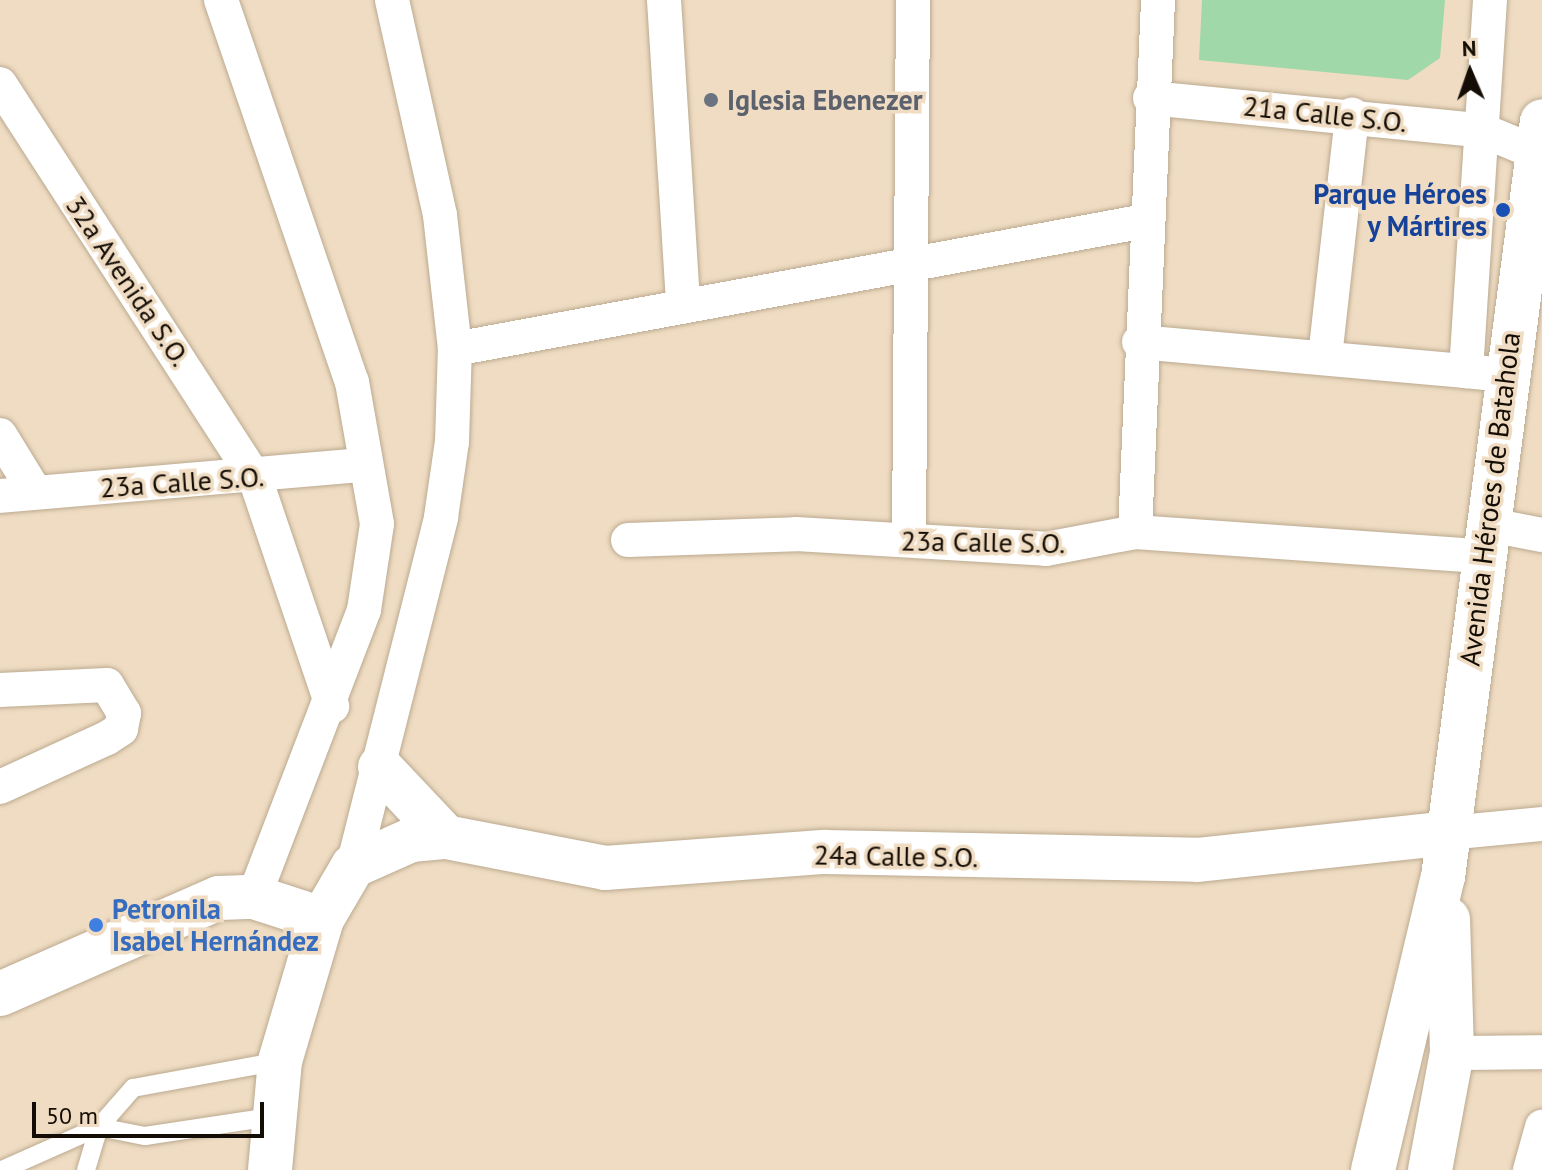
<!DOCTYPE html>
<meta charset="utf-8">
<style>
body{margin:0}
#map{position:relative;width:1542px;height:1170px;overflow:hidden;background:#efdcc2;font-family:"PT Sans",sans-serif}
div>[style]{position:absolute}
.green>*{inset:0;background:#a1d8a9}
.roads{filter:drop-shadow(0 0 2px #bbaa91) drop-shadow(0 0 2px #bbaa91)}
.service>*{height:18px;margin:-9px;padding:0 9px;transform-origin:9px;border-radius:9px;background:#fff}
.minor>*{height:34px;margin:-17px;padding:0 17px;transform-origin:17px;border-radius:17px;background:#fff}
.tertiary>*{height:44px;margin:-22px;padding:0 22px;transform-origin:22px;border-radius:22px;background:#fff}
.secondary>*{height:44px;margin:-22px;padding:0 22px;transform-origin:22px;border-radius:22px;background:#fff}
.dots>*{width:22px;height:22px;translate:-50% -50%;box-sizing:border-box;border:4px solid #efdcc2;border-radius:50%}
span{translate:-50% -50%;white-space:nowrap;text-align:center;line-height:1.15;-webkit-text-stroke:7px #efdcc2;paint-order:stroke}
.worship-label{font-size:28px;color:#5b616d;font-weight:700}
.left{translate:0 -50%;text-align:left}
.street-label{font-size:28px;color:#140d05}
.transit-label{font-size:28px;color:#164399;font-weight:700}
.right{translate:-100% -50%;text-align:right}
.shop-label{font-size:28px;color:#366cbe;font-weight:700}
.north{position:absolute;left:1430px;top:32px;width:80px;height:80px;-webkit-text-stroke:6px #efdcc2;paint-order:stroke;rotate:358deg;font-size:22px;font-weight:700;line-height:32px;text-align:center;color:#140d05}
.north::after{content:'';display:block;margin:auto;width:28px;height:36px;background:#140d05;clip-path:polygon(50% 0,100% 100%,50% 72%,0 100%)}
.scale{position:absolute;left:32px;top:1102px;width:232px;height:36px;box-sizing:border-box;border:4px solid #140d05;border-top:0;padding-left:10px;font-size:24px;line-height:28px;white-space:nowrap;color:#140d05;-webkit-text-stroke:6px #efdcc2;paint-order:stroke}
</style>
<div id="map">
<div class="green">
<i style="clip-path:polygon(1202px 0,1445px 0,1440px 58px,1408px 80px,1199px 60px)"></i>
</div>
<div class="roads">
<div class="service">
<i style="left:2px;top:1170px;width:106px;rotate:-23.9deg"></i>
<i style="left:99px;top:1127px;width:47px;rotate:11.1deg"></i>
<i style="left:145px;top:1136px;width:127px;rotate:-8.6deg"></i>
<i style="left:86px;top:1170px;width:45px;rotate:-73.2deg"></i>
<i style="left:99px;top:1127px;width:52px;rotate:-48.9deg"></i>
<i style="left:133px;top:1088px;width:149px;rotate:-10.4deg"></i>
</div>
<div class="minor">
<i style="left:221px;top:0;width:404px;rotate:71.1deg"></i>
<i style="left:352px;top:382px;width:144px;rotate:80deg"></i>
<i style="left:377px;top:524px;width:87px;rotate:98.6deg"></i>
<i style="left:364px;top:610px;width:307px;rotate:111deg"></i>
<i style="left:664px;top:0;width:302px;rotate:86.4deg"></i>
<i style="left:1490px;top:0;width:372px;rotate:93.7deg"></i>
<i style="left:1466px;top:371px;width:38px;rotate:6deg"></i>
<i style="left:0;top:84px;width:469px;rotate:57.1deg"></i>
<i style="left:255px;top:478px;width:241px;rotate:71.3deg"></i>
<i style="left:1150px;top:98px;width:336px;rotate:5.6deg"></i>
<i style="left:1484px;top:131px;width:63px;rotate:22.5deg"></i>
<i style="left:1139px;top:342px;width:328px;rotate:5.1deg"></i>
<i style="left:455px;top:349px;width:702px;rotate:-10.51deg"></i>
<i style="left:1325px;top:357px;width:244px;rotate:-83.6deg"></i>
<i style="left:0;top:435px;width:67px;rotate:58.4deg"></i>
<i style="left:0;top:496px;width:365px;rotate:-4.9deg"></i>
<i style="left:1485px;top:524px;width:58px;rotate:10.9deg"></i>
<i style="left:1135px;top:532px;width:532px;rotate:-87.52deg"></i>
<i style="left:628px;top:540px;width:168px;rotate:-2deg"></i>
<i style="left:796px;top:534px;width:250px;rotate:3.4deg"></i>
<i style="left:1046px;top:549px;width:91px;rotate:-10.8deg"></i>
<i style="left:1135px;top:532px;width:346px;rotate:4deg"></i>
<i style="left:909px;top:540px;width:540px;rotate:-89.58deg"></i>
<i style="left:0;top:690px;width:107px;rotate:-2.7deg"></i>
<i style="left:107px;top:685px;width:33px;rotate:59deg"></i>
<i style="left:124px;top:713px;width:16px;rotate:101deg"></i>
<i style="left:121px;top:729px;width:17px;rotate:147deg"></i>
<i style="left:107px;top:738px;width:118px;rotate:155.4deg"></i>
<i style="left:1448px;top:833px;width:94px;rotate:-5.5deg"></i>
<i style="left:353px;top:866px;width:360px;rotate:-75.8deg"></i>
<i style="left:441px;top:517px;width:76px;rotate:-81.7deg"></i>
<i style="left:452px;top:442px;width:93px;rotate:-88.2deg"></i>
<i style="left:455px;top:349px;width:135px;rotate:-96.4deg"></i>
<i style="left:440px;top:215px;width:220px;rotate:-102.6deg"></i>
<i style="left:1452px;top:1053px;width:90px;rotate:-0.6deg"></i>
<i style="left:1530px;top:1170px;width:45px;rotate:-74.4deg"></i>
</div>
<div class="tertiary">
<i style="left:380px;top:767px;width:96px;rotate:46.7deg"></i>
<i style="left:0;top:994px;width:239px;rotate:-23.7deg"></i>
<i style="left:219px;top:898px;width:35px;rotate:-2deg"></i>
<i style="left:254px;top:897px;width:71px;rotate:17.9deg"></i>
<i style="left:270px;top:1170px;width:109px;rotate:-84.8deg"></i>
<i style="left:280px;top:1061px;width:148px;rotate:-73.5deg"></i>
<i style="left:322px;top:919px;width:61px;rotate:-59.7deg"></i>
<i style="left:353px;top:866px;width:64px;rotate:-24.1deg"></i>
<i style="left:411px;top:840px;width:35px;rotate:-5deg"></i>
<i style="left:446px;top:837px;width:162px;rotate:11deg"></i>
<i style="left:605px;top:868px;width:221px;rotate:-4.2deg"></i>
<i style="left:825px;top:852px;width:372px;rotate:1.2deg"></i>
<i style="left:1197px;top:860px;width:252px;rotate:-6.1deg"></i>
</div>
<div class="secondary">
<i style="left:1373px;top:1170px;width:301px;rotate:-76.6deg"></i>
<i style="left:1443px;top:877px;width:762px;rotate:-82.54deg"></i>
<i style="left:1430px;top:1170px;width:119px;rotate:-79.4deg"></i>
<i style="left:1452px;top:1053px;width:134px;rotate:-91.7deg"></i>
</div>
</div>
<div class="dots">
<i style="left:711px;top:100px;background:#6b7280"></i>
<i style="left:1503px;top:210px;background:#1a4fb4"></i>
<i style="left:96px;top:925px;background:#3f7fe0"></i>
</div>
<div class="worship-label">
<span class="left" style="left:727px;top:100px">Iglesia Ebenezer</span>
</div>
<div class="street-label">
<span style="left:1325px;top:114px;rotate:6deg">21a Calle S.O.</span>
<span style="left:128px;top:281px;rotate:56deg">32a Avenida S.O.</span>
<span style="left:182px;top:482px;rotate:-4deg">23a Calle S.O.</span>
<span style="left:1490px;top:499px;rotate:-83deg">Avenida Héroes de Batahola</span>
<span style="left:983px;top:542px;rotate:1deg">23a Calle S.O.</span>
<span style="left:896px;top:856px;rotate:1deg">24a Calle S.O.</span>
</div>
<div class="transit-label">
<span class="right" style="left:1487px;top:210px">Parque Héroes<br>y Mártires</span>
</div>
<div class="shop-label">
<span class="left" style="left:112px;top:925px">Petronila<br>Isabel Hernández</span>
</div>
<div class="north">N</div>
<div class="scale">50 m</div>
</div>
